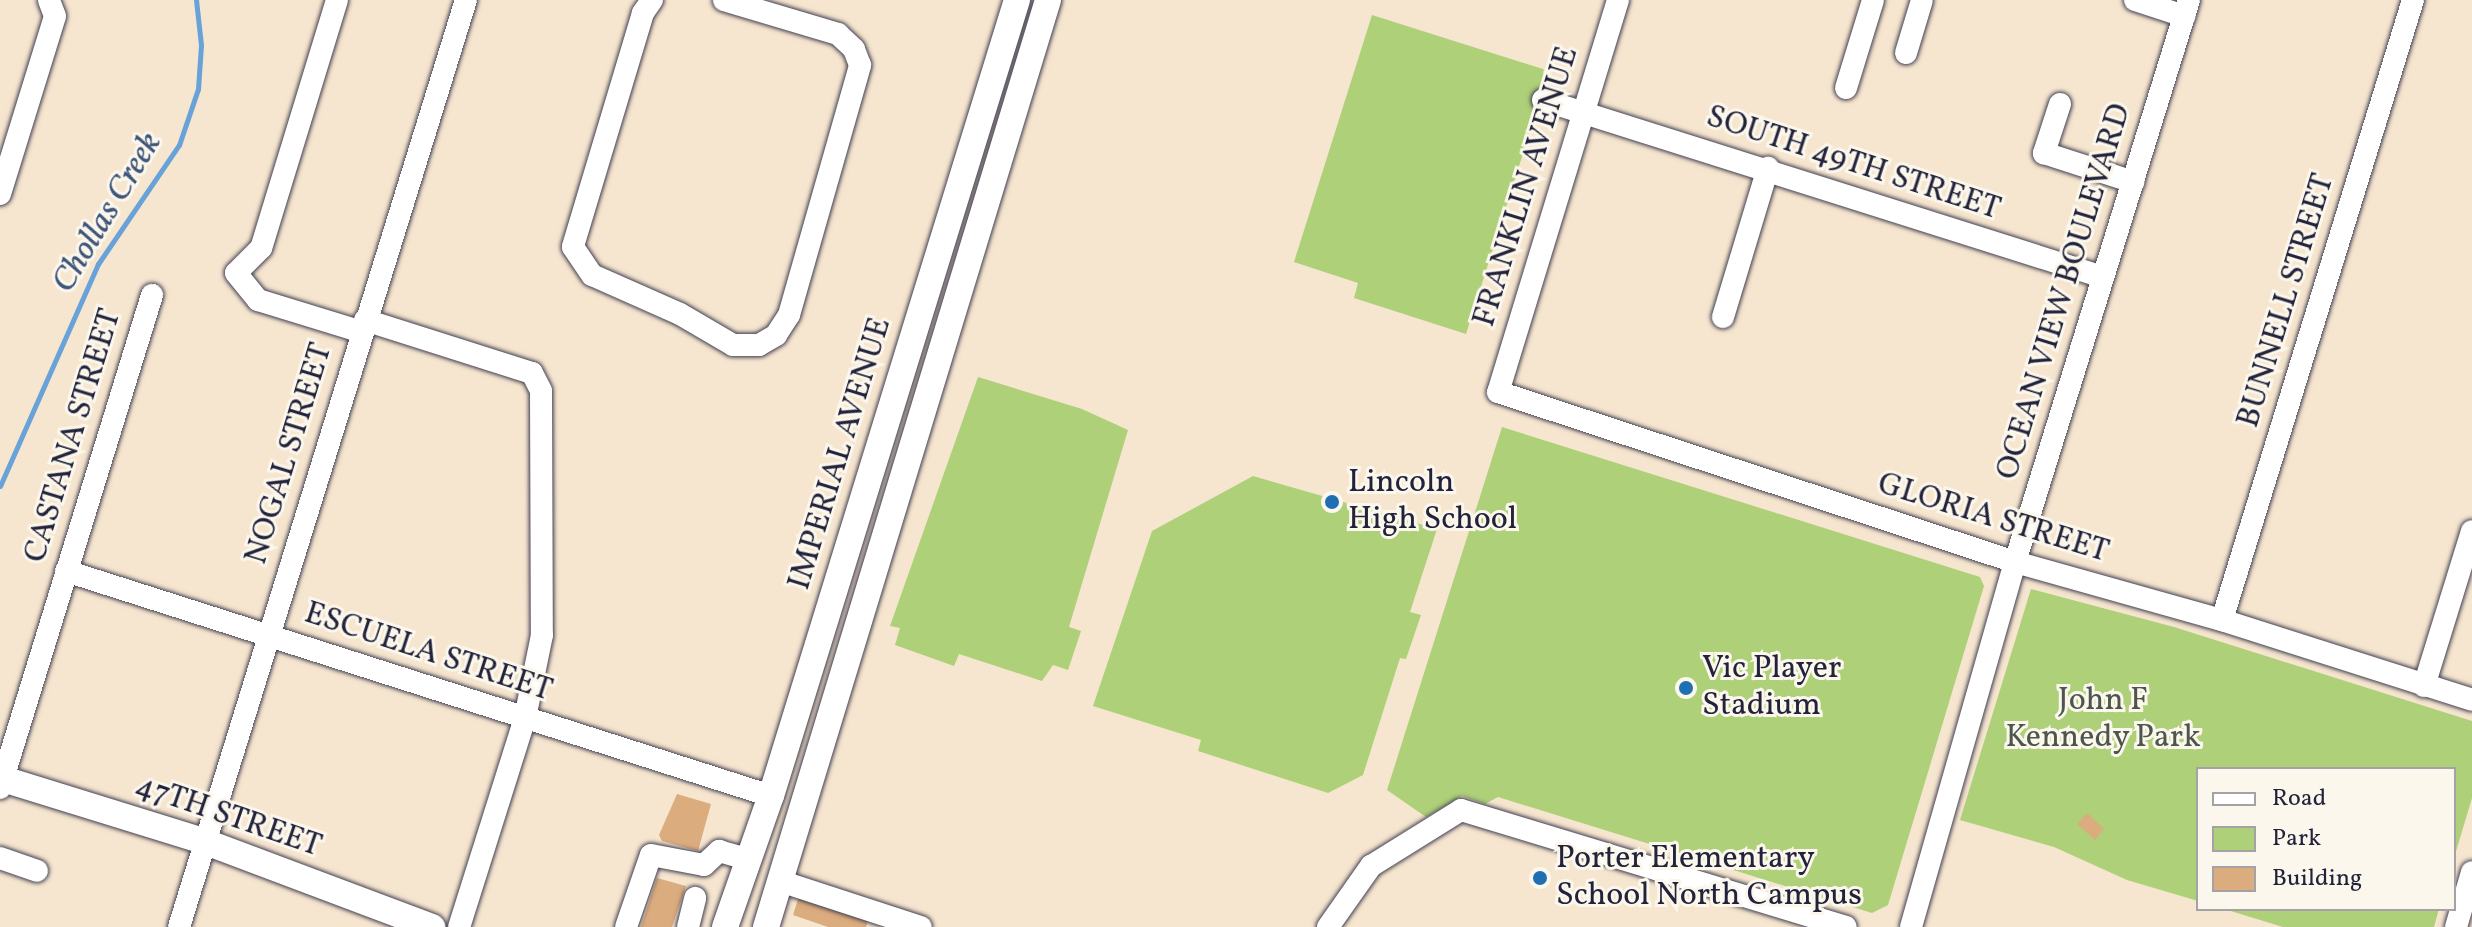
<!DOCTYPE html>
<style>
body{margin:0}
#map{position:relative;width:2472px;height:927px;overflow:hidden;background:#f6e6cf;font-family:Vollkorn,serif}
div>[style]{position:absolute}
.green>*{inset:0;background:#add078}
.stream>*{height:5px;margin:-2.5px;padding:0 2.5px;transform-origin:2.5px;border-radius:2.5px;background:#68a2d8}
.building>*{inset:0;background:#dbac7d}
.roads{filter:drop-shadow(0 0 2px #423f51) drop-shadow(0 0 2px #423f51)}
.minor>*{height:22px;margin:-11px;padding:0 11px;transform-origin:11px;border-radius:11px;background:#fff}
.major>*{height:26px;margin:-13px;padding:0 13px;transform-origin:13px;border-radius:13px;background:#fff}
.dots>*{width:22px;height:22px;translate:-50% -50%;box-sizing:border-box;border:4px solid #fbf7ec;border-radius:50%}
span{translate:-50% -50%;white-space:nowrap;text-align:center;line-height:1.15;-webkit-text-stroke:6px #fbf7ec;paint-order:stroke}
.street-label{font-size:32px;color:#22223b}
.poi-label{font-size:32px;color:#22223b}
.left{translate:0 -50%;text-align:left}
.park-label{font-size:32px;color:#4c564d}
.water-label{font-size:34px;color:#3e557a;font-style:italic}
.legend{position:absolute;left:2196px;top:767px;width:260px;height:144px;box-sizing:border-box;background:#fbf7ec;border:2px solid #a4a2a5;margin:0;padding:10px 14px;list-style:none;font-size:24px;color:#22223b}
.legend li{display:flex;align-items:center;gap:16px;height:40px}
.legend b{width:40px;border:2px solid #a4a2a5}
</style>
<div id="map">
<div class="green">
<i style="clip-path:polygon(1372px 15px,1549px 71px,1466px 334px,1354px 298px,1358px 283px,1294px 262px)"></i>
<i style="clip-path:polygon(978px 377px,1082px 409px,1128px 430px,1069px 627px,1081px 631px,1068px 670px,1053px 665px,1042px 681px,959px 654px,954px 666px,895px 645px,900px 628px,890px 626px)"></i>
<i style="clip-path:polygon(1502px 427px,1980px 577px,1984px 586px,1888px 905px,1872px 913px,1498px 797px,1485px 804px,1462px 796px,1426px 817px,1387px 790px)"></i>
<i style="clip-path:polygon(1253px 476px,1437px 529px,1410px 612px,1421px 615px,1406px 659px,1400px 658px,1363px 775px,1328px 793px,1198px 751px,1201px 740px,1093px 706px,1152px 531px)"></i>
<i style="clip-path:polygon(2031px 589px,2174px 627px,2472px 721px,2472px 798px,2454px 858px,2454px 769px,2198px 769px,2198px 901px,2127px 880px,2054px 847px,1960px 820px)"></i>
<i style="clip-path:polygon(2224px 909px,2439px 909px,2434px 927px,2283px 927px)"></i>
</div>
<div class="stream">
<i style="left:0;top:486px;width:243px;rotate:-66.2deg"></i>
<i style="left:98px;top:264px;width:144px;rotate:-55.8deg"></i>
<i style="left:179px;top:145px;width:59px;rotate:-71.3deg"></i>
<i style="left:198px;top:89px;width:44px;rotate:-86.1deg"></i>
<i style="left:201px;top:45px;width:45px;rotate:-96.3deg"></i>
</div>
<div class="building">
<i style="clip-path:polygon(677px 794px,711px 804px,698px 851px,662px 841px,659px 835px)"></i>
<i style="clip-path:polygon(2087px 813px,2104px 829px,2095px 840px,2077px 824px)"></i>
<i style="clip-path:polygon(657px 878px,686px 886px,672px 927px,641px 927px)"></i>
<i style="clip-path:polygon(799px 896px,869px 917px,866px 927px,828px 927px,793px 915px)"></i>
</div>
<div class="roads">
<div class="minor">
<i style="left:337px;top:0;width:259px;rotate:107deg"></i>
<i style="left:261px;top:248px;width:35px;rotate:135deg"></i>
<i style="left:236px;top:273px;width:35px;rotate:51deg"></i>
<i style="left:258px;top:300px;width:109px;rotate:17.1deg"></i>
<i style="left:652px;top:0;width:16px;rotate:125deg"></i>
<i style="left:643px;top:13px;width:244px;rotate:106.7deg"></i>
<i style="left:573px;top:247px;width:34px;rotate:56deg"></i>
<i style="left:592px;top:275px;width:96px;rotate:23.9deg"></i>
<i style="left:680px;top:314px;width:61px;rotate:30.3deg"></i>
<i style="left:733px;top:345px;width:26px"></i>
<i style="left:759px;top:345px;width:20px;rotate:-30deg"></i>
<i style="left:776px;top:335px;width:24px;rotate:-57deg"></i>
<i style="left:789px;top:315px;width:260px;rotate:-74.1deg"></i>
<i style="left:860px;top:65px;width:17px;rotate:-111deg"></i>
<i style="left:854px;top:49px;width:22px;rotate:-137deg"></i>
<i style="left:838px;top:34px;width:119px;rotate:-163.4deg"></i>
<i style="left:1618px;top:0;width:410px;rotate:107deg"></i>
<i style="left:1498px;top:392px;width:544px;rotate:18.2deg"></i>
<i style="left:2015px;top:562px;width:215px;rotate:15.7deg"></i>
<i style="left:2222px;top:620px;width:262px;rotate:17.7deg"></i>
<i style="left:2135px;top:0;width:52px;rotate:18.1deg"></i>
<i style="left:1906px;top:53px;width:55px;rotate:-73.2deg"></i>
<i style="left:1846px;top:88px;width:92px;rotate:-72.9deg"></i>
<i style="left:1543px;top:100px;width:587px;rotate:17.54deg"></i>
<i style="left:2060px;top:104px;width:52px;rotate:108.1deg"></i>
<i style="left:2044px;top:153px;width:94px;rotate:18deg"></i>
<i style="left:0;top:194px;width:186px;rotate:-72.8deg"></i>
<i style="left:55px;top:16px;width:17px;rotate:-111deg"></i>
<i style="left:1723px;top:317px;width:156px;rotate:-73.2deg"></i>
<i style="left:365px;top:320px;width:175px;rotate:17.6deg"></i>
<i style="left:532px;top:373px;width:20px;rotate:63deg"></i>
<i style="left:541px;top:391px;width:244px;rotate:89.8deg"></i>
<i style="left:542px;top:635px;width:85px;rotate:101.6deg"></i>
<i style="left:525px;top:718px;width:219px;rotate:107.5deg"></i>
<i style="left:66px;top:571px;width:740px;rotate:17.7deg"></i>
<i style="left:2222px;top:620px;width:649px;rotate:-72.88deg"></i>
<i style="left:2424px;top:686px;width:162px;rotate:-72.8deg"></i>
<i style="left:0;top:788px;width:516px;rotate:-72.86deg"></i>
<i style="left:0;top:858px;width:39px;rotate:19deg"></i>
<i style="left:780px;top:881px;width:148px;rotate:18.1deg"></i>
<i style="left:179px;top:927px;width:970px;rotate:-72.8deg"></i>
<i style="left:626px;top:927px;width:76px;rotate:-70.9deg"></i>
<i style="left:651px;top:855px;width:54px;rotate:10.7deg"></i>
<i style="left:704px;top:865px;width:21px;rotate:-43deg"></i>
<i style="left:719px;top:851px;width:32px;rotate:16deg"></i>
<i style="left:688px;top:927px;width:30px;rotate:-76deg"></i>
<i style="left:1328px;top:927px;width:75px;rotate:-54.8deg"></i>
<i style="left:1371px;top:866px;width:106px;rotate:-31.9deg"></i>
<i style="left:1461px;top:810px;width:402px;rotate:16.9deg"></i>
<i style="left:1911px;top:927px;width:380px;rotate:-74.1deg"></i>
<i style="left:2015px;top:562px;width:588px;rotate:-72.8deg"></i>
<i style="left:2456px;top:927px;width:57px;rotate:-73.8deg"></i>
</div>
<div class="major">
<i style="left:0;top:778px;width:213px;rotate:17.2deg"></i>
<i style="left:203px;top:841px;width:245px;rotate:20.6deg"></i>
<i style="left:725px;top:927px;width:139px;rotate:-70.7deg"></i>
<i style="left:771px;top:796px;width:833px;rotate:-72.83deg"></i>
<i style="left:766px;top:927px;width:969px;rotate:-73.08deg"></i>
</div>
</div>
<div class="dots">
<i style="left:1332px;top:502px;background:#1f6fb2"></i>
<i style="left:1686px;top:688px;background:#1f6fb2"></i>
<i style="left:1540px;top:878px;background:#1f6fb2"></i>
</div>
<div class="street-label">
<span style="left:1853px;top:164px;rotate:18deg">SOUTH 49TH STREET</span>
<span style="left:1527px;top:187px;rotate:-73deg">FRANKLIN AVENUE</span>
<span style="left:2065px;top:292px;rotate:-73deg">OCEAN VIEW BOULEVARD</span>
<span style="left:2287px;top:301px;rotate:-73deg">BUNNELL STREET</span>
<span style="left:74px;top:436px;rotate:-73deg">CASTANA STREET</span>
<span style="left:290px;top:454px;rotate:-73deg">NOGAL STREET</span>
<span style="left:841px;top:454px;rotate:-73deg">IMPERIAL AVENUE</span>
<span style="left:1993px;top:519px;rotate:17deg">GLORIA STREET</span>
<span style="left:428px;top:653px;rotate:18deg">ESCUELA STREET</span>
<span style="left:228px;top:817px;rotate:19deg">47TH STREET</span>
</div>
<div class="poi-label">
<span class="left" style="left:1348px;top:502px">Lincoln<br>High School</span>
<span class="left" style="left:1702px;top:688px">Vic Player<br>Stadium</span>
<span class="left" style="left:1556px;top:878px">Porter Elementary<br>School North Campus</span>
</div>
<div class="park-label">
<span style="left:2103px;top:720px">John F<br>Kennedy Park</span>
</div>
<div class="water-label">
<span style="left:108px;top:213px;rotate:-59deg">Chollas Creek</span>
</div>
<ul class="legend">
<li><b style="height:10px;background:#fff"></b>Road</li>
<li><b style="height:22px;background:#add078"></b>Park</li>
<li><b style="height:22px;background:#dbac7d"></b>Building</li>
</ul>
</div>
